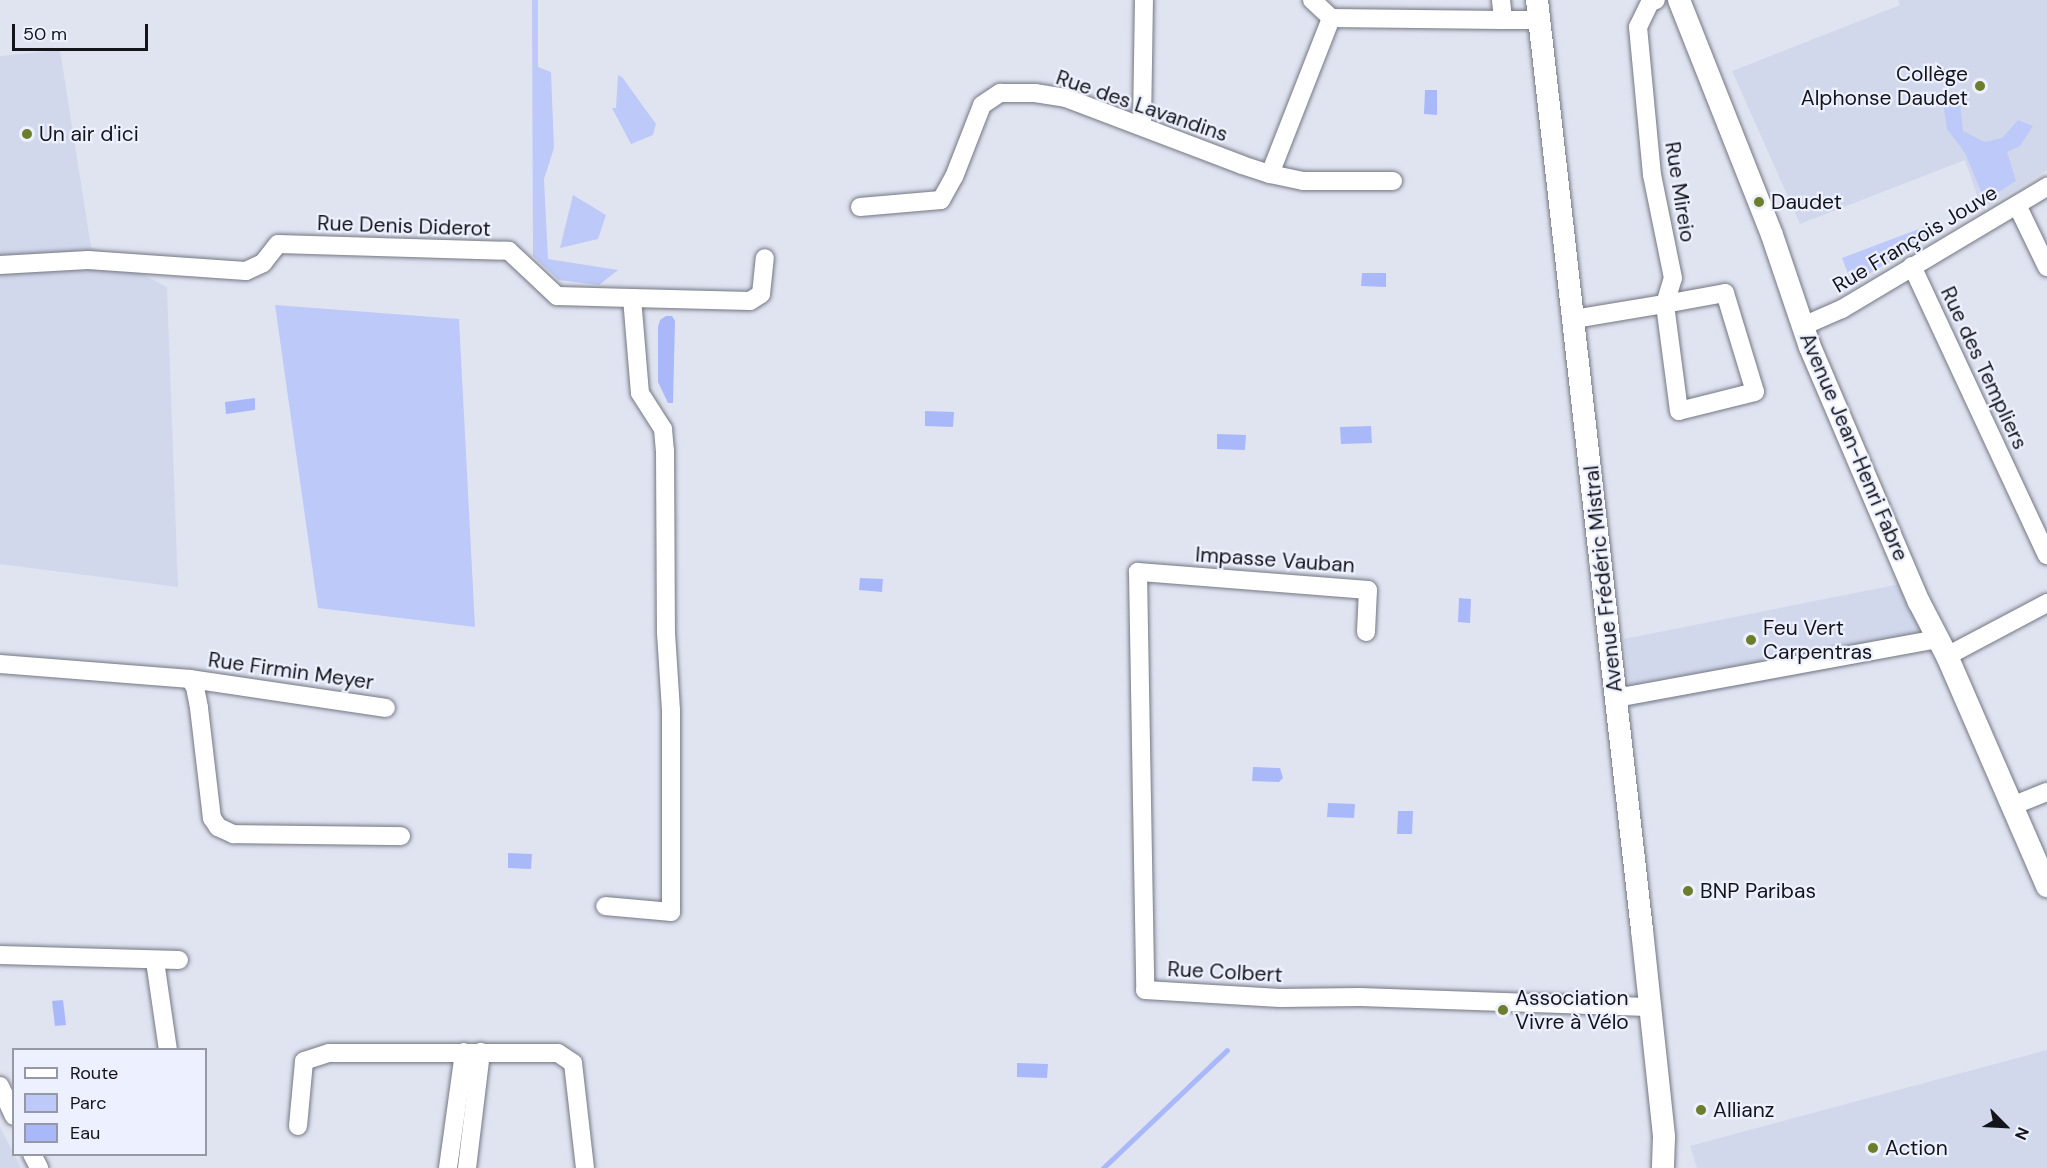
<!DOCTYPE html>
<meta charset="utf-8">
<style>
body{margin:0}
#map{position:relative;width:2047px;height:1168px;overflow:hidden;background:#e0e4f1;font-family:"DM Sans",sans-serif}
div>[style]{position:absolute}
.built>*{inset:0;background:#d2d8ec}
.green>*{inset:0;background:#bdc9f8}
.water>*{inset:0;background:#a9b8f9}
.stream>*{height:5px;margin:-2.5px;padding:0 2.5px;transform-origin:2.5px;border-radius:2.5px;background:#a9b8f9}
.roads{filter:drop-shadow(0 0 2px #747783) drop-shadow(0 0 2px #747783)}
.minor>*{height:18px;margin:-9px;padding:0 9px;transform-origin:9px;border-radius:9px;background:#fff}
.major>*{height:22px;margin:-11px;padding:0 11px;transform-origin:11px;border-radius:11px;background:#fff}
.dots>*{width:16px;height:16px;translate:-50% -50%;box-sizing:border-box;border:3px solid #edf1ff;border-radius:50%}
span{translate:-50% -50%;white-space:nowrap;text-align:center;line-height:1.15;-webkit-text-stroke:4.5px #edf1ff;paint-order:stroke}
.poi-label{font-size:21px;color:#14151a}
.right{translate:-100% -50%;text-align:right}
.left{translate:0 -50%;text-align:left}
.street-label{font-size:21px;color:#14151a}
.legend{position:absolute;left:12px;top:1048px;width:195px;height:108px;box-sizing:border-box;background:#edf1ff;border:2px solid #9699a3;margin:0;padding:8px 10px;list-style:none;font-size:18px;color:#14151a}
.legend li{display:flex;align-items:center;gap:12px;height:30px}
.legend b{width:30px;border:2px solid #9699a3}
.north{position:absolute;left:1975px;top:1096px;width:60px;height:60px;-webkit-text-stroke:4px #edf1ff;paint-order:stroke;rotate:114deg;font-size:16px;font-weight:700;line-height:24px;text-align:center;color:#14151a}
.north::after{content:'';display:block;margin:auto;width:21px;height:27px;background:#14151a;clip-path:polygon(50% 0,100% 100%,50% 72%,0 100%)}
.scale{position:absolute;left:12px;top:24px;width:136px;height:27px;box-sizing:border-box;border:3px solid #14151a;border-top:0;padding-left:8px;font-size:18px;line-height:21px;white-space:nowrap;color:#14151a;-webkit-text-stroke:4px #edf1ff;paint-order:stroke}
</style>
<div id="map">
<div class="built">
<i style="clip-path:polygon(1898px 0,2047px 0,2047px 170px,1982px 210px,1965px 160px,1800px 224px,1732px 71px,1900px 5px)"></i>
<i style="clip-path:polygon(60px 50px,91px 247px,167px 287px,178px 587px,0 564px,0 56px)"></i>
<i style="clip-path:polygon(1900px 584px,1931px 650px,1632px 708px,1624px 639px)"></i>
<i style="clip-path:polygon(2047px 1050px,2047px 1168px,1697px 1168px,1690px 1146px)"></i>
<i style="clip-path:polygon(0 1127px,14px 1154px,21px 1168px,0 1168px)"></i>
</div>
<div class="green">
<i style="clip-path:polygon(532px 0,538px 0,538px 67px,551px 72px,554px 148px,544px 179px,548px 259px,618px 270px,599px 285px,559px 280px,533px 256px)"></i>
<i style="clip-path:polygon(618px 75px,622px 77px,656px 124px,653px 135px,631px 144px,612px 108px,616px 108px)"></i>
<i style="clip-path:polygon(1960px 102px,1963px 131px,1985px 142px,2002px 138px,2018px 120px,2033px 126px,2020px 146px,2007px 152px,2016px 181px,1985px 201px,1965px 153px,1947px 129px,1943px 103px)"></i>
<i style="clip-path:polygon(573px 195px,606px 215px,598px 239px,560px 248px)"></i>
<i style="clip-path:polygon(1940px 221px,1943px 230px,1852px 284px,1842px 258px)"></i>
<i style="clip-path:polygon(275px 305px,459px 319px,475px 627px,318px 608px)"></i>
</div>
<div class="water">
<i style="clip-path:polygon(1425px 90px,1437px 90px,1437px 115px,1424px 114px)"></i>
<i style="clip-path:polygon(1362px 273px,1386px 273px,1386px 287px,1361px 286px)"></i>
<i style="clip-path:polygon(666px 316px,672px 316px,675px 321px,673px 403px,668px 403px,658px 382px,658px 327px,660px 320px)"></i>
<i style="clip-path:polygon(255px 398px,255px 410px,226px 414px,225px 402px)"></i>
<i style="clip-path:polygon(925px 411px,954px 412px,953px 427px,925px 426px)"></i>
<i style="clip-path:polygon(1371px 426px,1372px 443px,1341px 444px,1340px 427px)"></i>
<i style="clip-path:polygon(1217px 434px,1246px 435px,1245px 450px,1217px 449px)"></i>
<i style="clip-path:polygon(860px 578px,883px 579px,882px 592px,859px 590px)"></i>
<i style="clip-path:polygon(1459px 598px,1471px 599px,1470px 623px,1458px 622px)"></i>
<i style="clip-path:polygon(1253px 767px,1280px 768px,1283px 778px,1279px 782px,1252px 781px)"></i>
<i style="clip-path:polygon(1328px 803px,1355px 804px,1354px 818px,1327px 817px)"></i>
<i style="clip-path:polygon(1398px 811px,1413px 811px,1412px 834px,1397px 834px)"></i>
<i style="clip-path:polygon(508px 853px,532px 854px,531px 869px,508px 868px)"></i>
<i style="clip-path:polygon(63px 1000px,66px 1025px,55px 1026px,52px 1001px)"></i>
<i style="clip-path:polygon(1017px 1063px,1048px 1064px,1047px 1078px,1017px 1077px)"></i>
</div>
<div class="stream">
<i style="left:1103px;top:1168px;width:171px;rotate:-43.6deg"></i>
</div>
<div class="roads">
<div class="minor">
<i style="left:1312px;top:0;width:26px;rotate:43deg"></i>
<i style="left:1331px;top:18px;width:172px;rotate:0.7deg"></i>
<i style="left:1501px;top:0;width:20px;rotate:84deg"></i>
<i style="left:1503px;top:20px;width:37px"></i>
<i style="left:1142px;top:125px;width:125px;rotate:-89.1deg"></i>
<i style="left:1270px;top:174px;width:34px;rotate:12deg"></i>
<i style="left:1303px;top:181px;width:90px"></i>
<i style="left:2017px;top:205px;width:69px;rotate:64.2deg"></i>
<i style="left:860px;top:207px;width:81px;rotate:-4.9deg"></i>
<i style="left:941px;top:200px;width:26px;rotate:-61deg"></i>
<i style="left:954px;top:177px;width:77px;rotate:-68.7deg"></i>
<i style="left:982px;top:105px;width:22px;rotate:-34deg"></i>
<i style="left:1000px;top:93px;width:35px"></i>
<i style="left:1035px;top:93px;width:31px;rotate:9deg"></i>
<i style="left:1066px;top:98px;width:188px;rotate:20.8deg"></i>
<i style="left:1242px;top:165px;width:29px;rotate:18deg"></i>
<i style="left:1270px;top:174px;width:168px;rotate:-68.6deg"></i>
<i style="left:0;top:265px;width:88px;rotate:-3.3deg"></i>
<i style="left:88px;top:260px;width:158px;rotate:4deg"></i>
<i style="left:246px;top:271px;width:19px;rotate:-25deg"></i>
<i style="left:263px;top:263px;width:24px;rotate:-52deg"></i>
<i style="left:278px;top:244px;width:231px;rotate:1.7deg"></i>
<i style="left:509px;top:251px;width:66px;rotate:43.2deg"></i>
<i style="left:557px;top:296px;width:75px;rotate:1.5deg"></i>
<i style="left:632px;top:298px;width:95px;rotate:85.2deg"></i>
<i style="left:640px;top:393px;width:43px;rotate:57.4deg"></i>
<i style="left:663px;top:429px;width:21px;rotate:85deg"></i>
<i style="left:665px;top:450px;width:183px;rotate:89.7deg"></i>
<i style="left:666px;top:633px;width:78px;rotate:86.3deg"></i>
<i style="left:671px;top:711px;width:201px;rotate:90deg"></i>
<i style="left:671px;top:912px;width:66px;rotate:-174.8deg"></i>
<i style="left:1912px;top:266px;width:319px;rotate:65deg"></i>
<i style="left:1725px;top:293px;width:103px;rotate:73.1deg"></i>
<i style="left:1755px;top:392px;width:78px;rotate:166deg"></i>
<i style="left:1679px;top:411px;width:108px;rotate:-97.5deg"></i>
<i style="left:1665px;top:304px;width:61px;rotate:-10.4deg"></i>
<i style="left:632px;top:298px;width:118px;rotate:1.5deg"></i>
<i style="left:750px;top:301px;width:13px;rotate:-32deg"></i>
<i style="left:761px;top:294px;width:36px;rotate:-84deg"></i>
<i style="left:1574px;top:319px;width:92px;rotate:-9.4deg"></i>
<i style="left:1665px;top:304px;width:27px;rotate:-73deg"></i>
<i style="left:1673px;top:278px;width:105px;rotate:-101.5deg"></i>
<i style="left:1652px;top:175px;width:149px;rotate:-95.4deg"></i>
<i style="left:1638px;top:27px;width:28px;rotate:-64deg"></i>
<i style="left:1650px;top:2px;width:6px;rotate:-18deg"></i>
<i style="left:1803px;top:326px;width:43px;rotate:-23.6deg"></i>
<i style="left:1842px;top:309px;width:239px;rotate:-30.8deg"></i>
<i style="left:1366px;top:632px;width:42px;rotate:-87.3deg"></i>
<i style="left:1368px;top:590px;width:231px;rotate:-175.5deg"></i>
<i style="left:1138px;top:572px;width:418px;rotate:89deg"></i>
<i style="left:1145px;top:990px;width:135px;rotate:3.4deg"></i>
<i style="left:1280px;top:998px;width:80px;rotate:-0.7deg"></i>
<i style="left:1360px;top:997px;width:288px;rotate:2deg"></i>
<i style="left:1947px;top:656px;width:113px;rotate:-27.9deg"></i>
<i style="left:0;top:664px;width:191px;rotate:4.5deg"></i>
<i style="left:190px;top:679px;width:9px;rotate:58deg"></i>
<i style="left:195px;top:687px;width:21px;rotate:79deg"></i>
<i style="left:199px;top:708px;width:111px;rotate:83.3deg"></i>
<i style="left:212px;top:818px;width:11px;rotate:56deg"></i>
<i style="left:218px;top:827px;width:17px;rotate:25deg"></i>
<i style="left:233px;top:834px;width:168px;rotate:0.7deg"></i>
<i style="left:190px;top:679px;width:198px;rotate:8.4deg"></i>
<i style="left:1616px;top:698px;width:327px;rotate:-10.4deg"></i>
<i style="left:2012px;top:806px;width:38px;rotate:-22deg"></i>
<i style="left:0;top:955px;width:179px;rotate:1.6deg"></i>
<i style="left:155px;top:961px;width:90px;rotate:81.7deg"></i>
<i style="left:0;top:1086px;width:33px;rotate:65deg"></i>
<i style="left:298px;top:1126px;width:65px;rotate:-84.7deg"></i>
<i style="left:304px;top:1061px;width:26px;rotate:-18deg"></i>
<i style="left:329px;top:1053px;width:229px"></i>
<i style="left:558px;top:1053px;width:18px;rotate:34deg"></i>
<i style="left:573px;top:1063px;width:106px;rotate:83.5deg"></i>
<i style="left:32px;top:1154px;width:16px;rotate:63deg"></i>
<i style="left:448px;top:1168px;width:117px;rotate:-82.1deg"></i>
<i style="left:467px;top:1168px;width:117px;rotate:-83.1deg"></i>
</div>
<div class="major">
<i style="left:1537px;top:0;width:936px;rotate:83.56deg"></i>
<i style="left:1642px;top:930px;width:208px;rotate:83.9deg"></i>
<i style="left:1664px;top:1137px;width:31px;rotate:92deg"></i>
<i style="left:1679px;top:0;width:253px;rotate:68.4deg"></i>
<i style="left:1772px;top:235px;width:118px;rotate:71.3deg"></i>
<i style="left:1810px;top:347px;width:277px;rotate:66.9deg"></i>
<i style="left:1919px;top:602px;width:61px;rotate:62.6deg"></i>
<i style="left:1947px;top:656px;width:251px;rotate:66.5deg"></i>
</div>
</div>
<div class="dots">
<i style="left:1980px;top:86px;background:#6c7d2b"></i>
<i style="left:27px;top:134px;background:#6c7d2b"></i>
<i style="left:1759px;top:202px;background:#6c7d2b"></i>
<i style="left:1751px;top:640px;background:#6c7d2b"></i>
<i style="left:1688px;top:891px;background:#6c7d2b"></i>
<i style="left:1503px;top:1010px;background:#6c7d2b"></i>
<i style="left:1701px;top:1110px;background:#6c7d2b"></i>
<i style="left:1873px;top:1148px;background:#6c7d2b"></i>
</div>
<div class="poi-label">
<span class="right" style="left:1968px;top:86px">Collège<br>Alphonse Daudet</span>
<span class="left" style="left:39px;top:134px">Un air d'ici</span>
<span class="left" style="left:1771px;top:202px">Daudet</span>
<span class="left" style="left:1763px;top:640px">Feu Vert<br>Carpentras</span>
<span class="left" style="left:1700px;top:891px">BNP Paribas</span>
<span class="left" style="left:1515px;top:1010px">Association<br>Vivre à Vélo</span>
<span class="left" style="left:1713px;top:1110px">Allianz</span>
<span class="left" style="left:1885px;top:1148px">Action</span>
</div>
<div class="street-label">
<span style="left:1142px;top:106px;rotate:19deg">Rue des Lavandins</span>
<span style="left:1680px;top:192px;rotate:81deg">Rue Mireio</span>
<span style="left:404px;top:226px;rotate:2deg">Rue Denis Diderot</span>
<span style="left:1915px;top:239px;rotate:-31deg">Rue François Jouve</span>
<span style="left:1984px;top:368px;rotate:65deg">Rue des Templiers</span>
<span style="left:1854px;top:447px;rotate:67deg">Avenue Jean-Henri Fabre</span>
<span style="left:1275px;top:560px;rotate:4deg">Impasse Vauban</span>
<span style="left:1603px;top:579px;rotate:-96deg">Avenue Frédéric Mistral</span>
<span style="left:291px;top:671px;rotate:8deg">Rue Firmin Meyer</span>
<span style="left:1225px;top:972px;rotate:3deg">Rue Colbert</span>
</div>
<ul class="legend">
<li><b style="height:8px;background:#fff"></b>Route</li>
<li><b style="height:16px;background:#bdc9f8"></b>Parc</li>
<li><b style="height:16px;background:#a9b8f9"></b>Eau</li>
</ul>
<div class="north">N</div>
<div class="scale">50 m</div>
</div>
